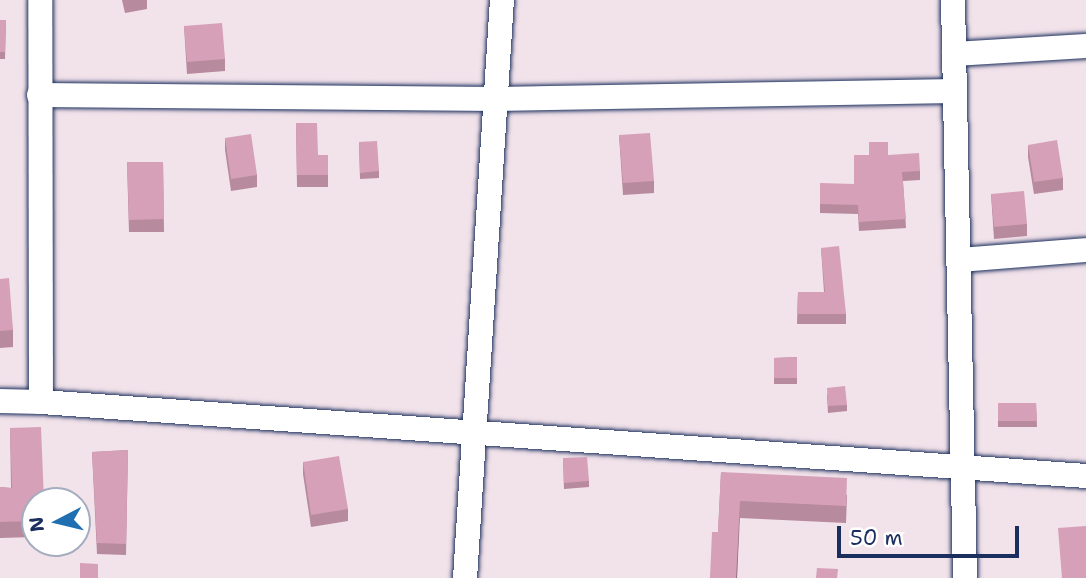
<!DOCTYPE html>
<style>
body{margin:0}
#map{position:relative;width:1086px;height:578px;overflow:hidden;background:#f2e2ea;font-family:"Shantell Sans",sans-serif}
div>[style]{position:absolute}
.roads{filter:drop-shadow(0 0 2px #1b2f5e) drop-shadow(0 0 2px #1b2f5e)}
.minor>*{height:24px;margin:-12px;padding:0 12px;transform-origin:12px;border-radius:12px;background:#fff}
.wall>*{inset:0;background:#b78a9e}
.shaded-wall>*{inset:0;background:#957081}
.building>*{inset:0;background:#d5a0b8}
span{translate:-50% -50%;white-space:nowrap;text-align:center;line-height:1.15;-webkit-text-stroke:5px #fff;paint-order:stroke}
.north{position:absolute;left:21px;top:487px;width:70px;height:70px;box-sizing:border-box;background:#fff;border:2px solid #a4acbf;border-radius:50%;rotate:263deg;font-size:19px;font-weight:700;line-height:28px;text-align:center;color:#1b2f5e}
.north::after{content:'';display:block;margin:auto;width:24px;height:32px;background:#1f6fb2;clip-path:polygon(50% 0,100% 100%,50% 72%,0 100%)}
.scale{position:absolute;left:837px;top:526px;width:182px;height:32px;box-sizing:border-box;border:4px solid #1b2f5e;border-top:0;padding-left:9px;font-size:21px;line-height:24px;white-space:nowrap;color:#1b2f5e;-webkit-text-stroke:5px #fff;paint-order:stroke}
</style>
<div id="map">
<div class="roads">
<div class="minor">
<i style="left:953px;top:0;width:578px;rotate:88.81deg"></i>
<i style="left:954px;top:54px;width:132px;rotate:-3.5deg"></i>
<i style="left:39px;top:95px;width:457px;rotate:0.5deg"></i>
<i style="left:496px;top:99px;width:459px;rotate:-1deg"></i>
<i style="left:959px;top:260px;width:127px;rotate:-4.5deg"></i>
<i style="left:0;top:401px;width:41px;rotate:1.4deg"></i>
<i style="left:41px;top:402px;width:402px;rotate:-90.1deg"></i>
<i style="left:41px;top:402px;width:1048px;rotate:4.05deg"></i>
<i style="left:465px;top:578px;width:579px;rotate:-86.34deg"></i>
</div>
</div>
<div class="wall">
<i style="clip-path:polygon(122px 0,147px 0,147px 9px,125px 13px)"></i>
<i style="clip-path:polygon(0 20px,6px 20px,5px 59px,0 59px)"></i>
<i style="clip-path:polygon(184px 26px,225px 59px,225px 71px,187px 74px)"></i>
<i style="clip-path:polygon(296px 123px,318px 155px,328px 155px,328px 187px,297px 187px)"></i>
<i style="clip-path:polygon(619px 135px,654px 181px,654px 193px,623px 195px)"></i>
<i style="clip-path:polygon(225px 138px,257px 175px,257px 187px,231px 191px,225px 150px)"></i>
<i style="clip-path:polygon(359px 142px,379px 171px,379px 178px,360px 179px)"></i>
<i style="clip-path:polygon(1028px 145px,1063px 178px,1063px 190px,1034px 194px,1028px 157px)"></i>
<i style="clip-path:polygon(869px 155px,888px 155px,920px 171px,920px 180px,903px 181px,906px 228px,859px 231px,858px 214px,820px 213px,820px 204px,854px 184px)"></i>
<i style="clip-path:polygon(127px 162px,163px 162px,164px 232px,129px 232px)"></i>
<i style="clip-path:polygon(991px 194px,1027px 224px,1027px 236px,994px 239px)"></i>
<i style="clip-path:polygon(821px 248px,846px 314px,846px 324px,797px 324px,798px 292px,824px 292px)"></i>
<i style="clip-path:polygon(0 279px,13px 330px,13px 347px,0 348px)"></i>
<i style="clip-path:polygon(797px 357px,797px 384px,774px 384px,774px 358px)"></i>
<i style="clip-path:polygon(827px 394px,847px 405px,847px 411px,828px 413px)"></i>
<i style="clip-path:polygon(998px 403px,1036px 403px,1037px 427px,998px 427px)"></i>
<i style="clip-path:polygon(10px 428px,35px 501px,35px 537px,0 538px,0 487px,11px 488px)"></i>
<i style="clip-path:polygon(128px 450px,126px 555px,97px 554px,92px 452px)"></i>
<i style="clip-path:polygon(563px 458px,589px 481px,589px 487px,564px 489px)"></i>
<i style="clip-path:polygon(303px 462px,348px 509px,348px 521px,311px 527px,303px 474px)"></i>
<i style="clip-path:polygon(721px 472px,847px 495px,846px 523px,740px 518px,737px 578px,710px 578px,718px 532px)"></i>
</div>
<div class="shaded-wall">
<i style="clip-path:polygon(740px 501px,737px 578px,736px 578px)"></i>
</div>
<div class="building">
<i style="clip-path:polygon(0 20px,6px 20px,5px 52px,0 52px)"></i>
<i style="clip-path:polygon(222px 23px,225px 59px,187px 62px,184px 26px)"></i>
<i style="clip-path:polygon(296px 123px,317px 123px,318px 155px,328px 155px,328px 175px,297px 175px)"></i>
<i style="clip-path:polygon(650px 133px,654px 181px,623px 183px,619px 135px)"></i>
<i style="clip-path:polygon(251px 134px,257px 175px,231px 179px,225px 138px)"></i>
<i style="clip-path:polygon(1057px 140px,1063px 178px,1034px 182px,1028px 145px)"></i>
<i style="clip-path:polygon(377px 141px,379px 171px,360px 173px,359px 142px)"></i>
<i style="clip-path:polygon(869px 142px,888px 142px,888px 155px,919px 153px,920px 171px,902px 172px,906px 219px,859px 222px,858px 205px,820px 204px,820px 183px,854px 184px,854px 155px,869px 155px)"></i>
<i style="clip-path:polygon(127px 162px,163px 162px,164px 219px,129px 220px)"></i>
<i style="clip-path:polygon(1024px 191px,1027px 224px,994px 227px,991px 194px)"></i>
<i style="clip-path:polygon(839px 246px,846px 314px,797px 314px,798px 292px,825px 292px,821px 248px)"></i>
<i style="clip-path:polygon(9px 278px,13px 330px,0 331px,0 279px)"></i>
<i style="clip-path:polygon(797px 357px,797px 378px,774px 378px,774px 358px)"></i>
<i style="clip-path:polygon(845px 386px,847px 405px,828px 406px,827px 388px)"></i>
<i style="clip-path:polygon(998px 403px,1036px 403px,1037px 421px,998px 421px)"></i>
<i style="clip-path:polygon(41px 427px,44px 501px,35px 501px,35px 521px,0 522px,0 487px,12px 488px,10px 428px)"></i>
<i style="clip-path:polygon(128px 450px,126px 544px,97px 543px,92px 452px)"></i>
<i style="clip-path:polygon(339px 456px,348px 509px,311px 515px,303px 462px)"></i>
<i style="clip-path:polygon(587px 457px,589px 481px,564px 483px,563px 458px)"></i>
<i style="clip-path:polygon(721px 472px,847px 478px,846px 506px,740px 501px,736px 578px,710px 578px,712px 532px,718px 532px)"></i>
<i style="clip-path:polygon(1086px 526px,1086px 578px,1062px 578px,1058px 528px)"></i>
<i style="clip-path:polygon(80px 563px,98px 564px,98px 578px,80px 578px)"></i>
<i style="clip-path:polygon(817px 568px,838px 569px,837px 578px,816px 578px)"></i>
</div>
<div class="north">N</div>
<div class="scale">50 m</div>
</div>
